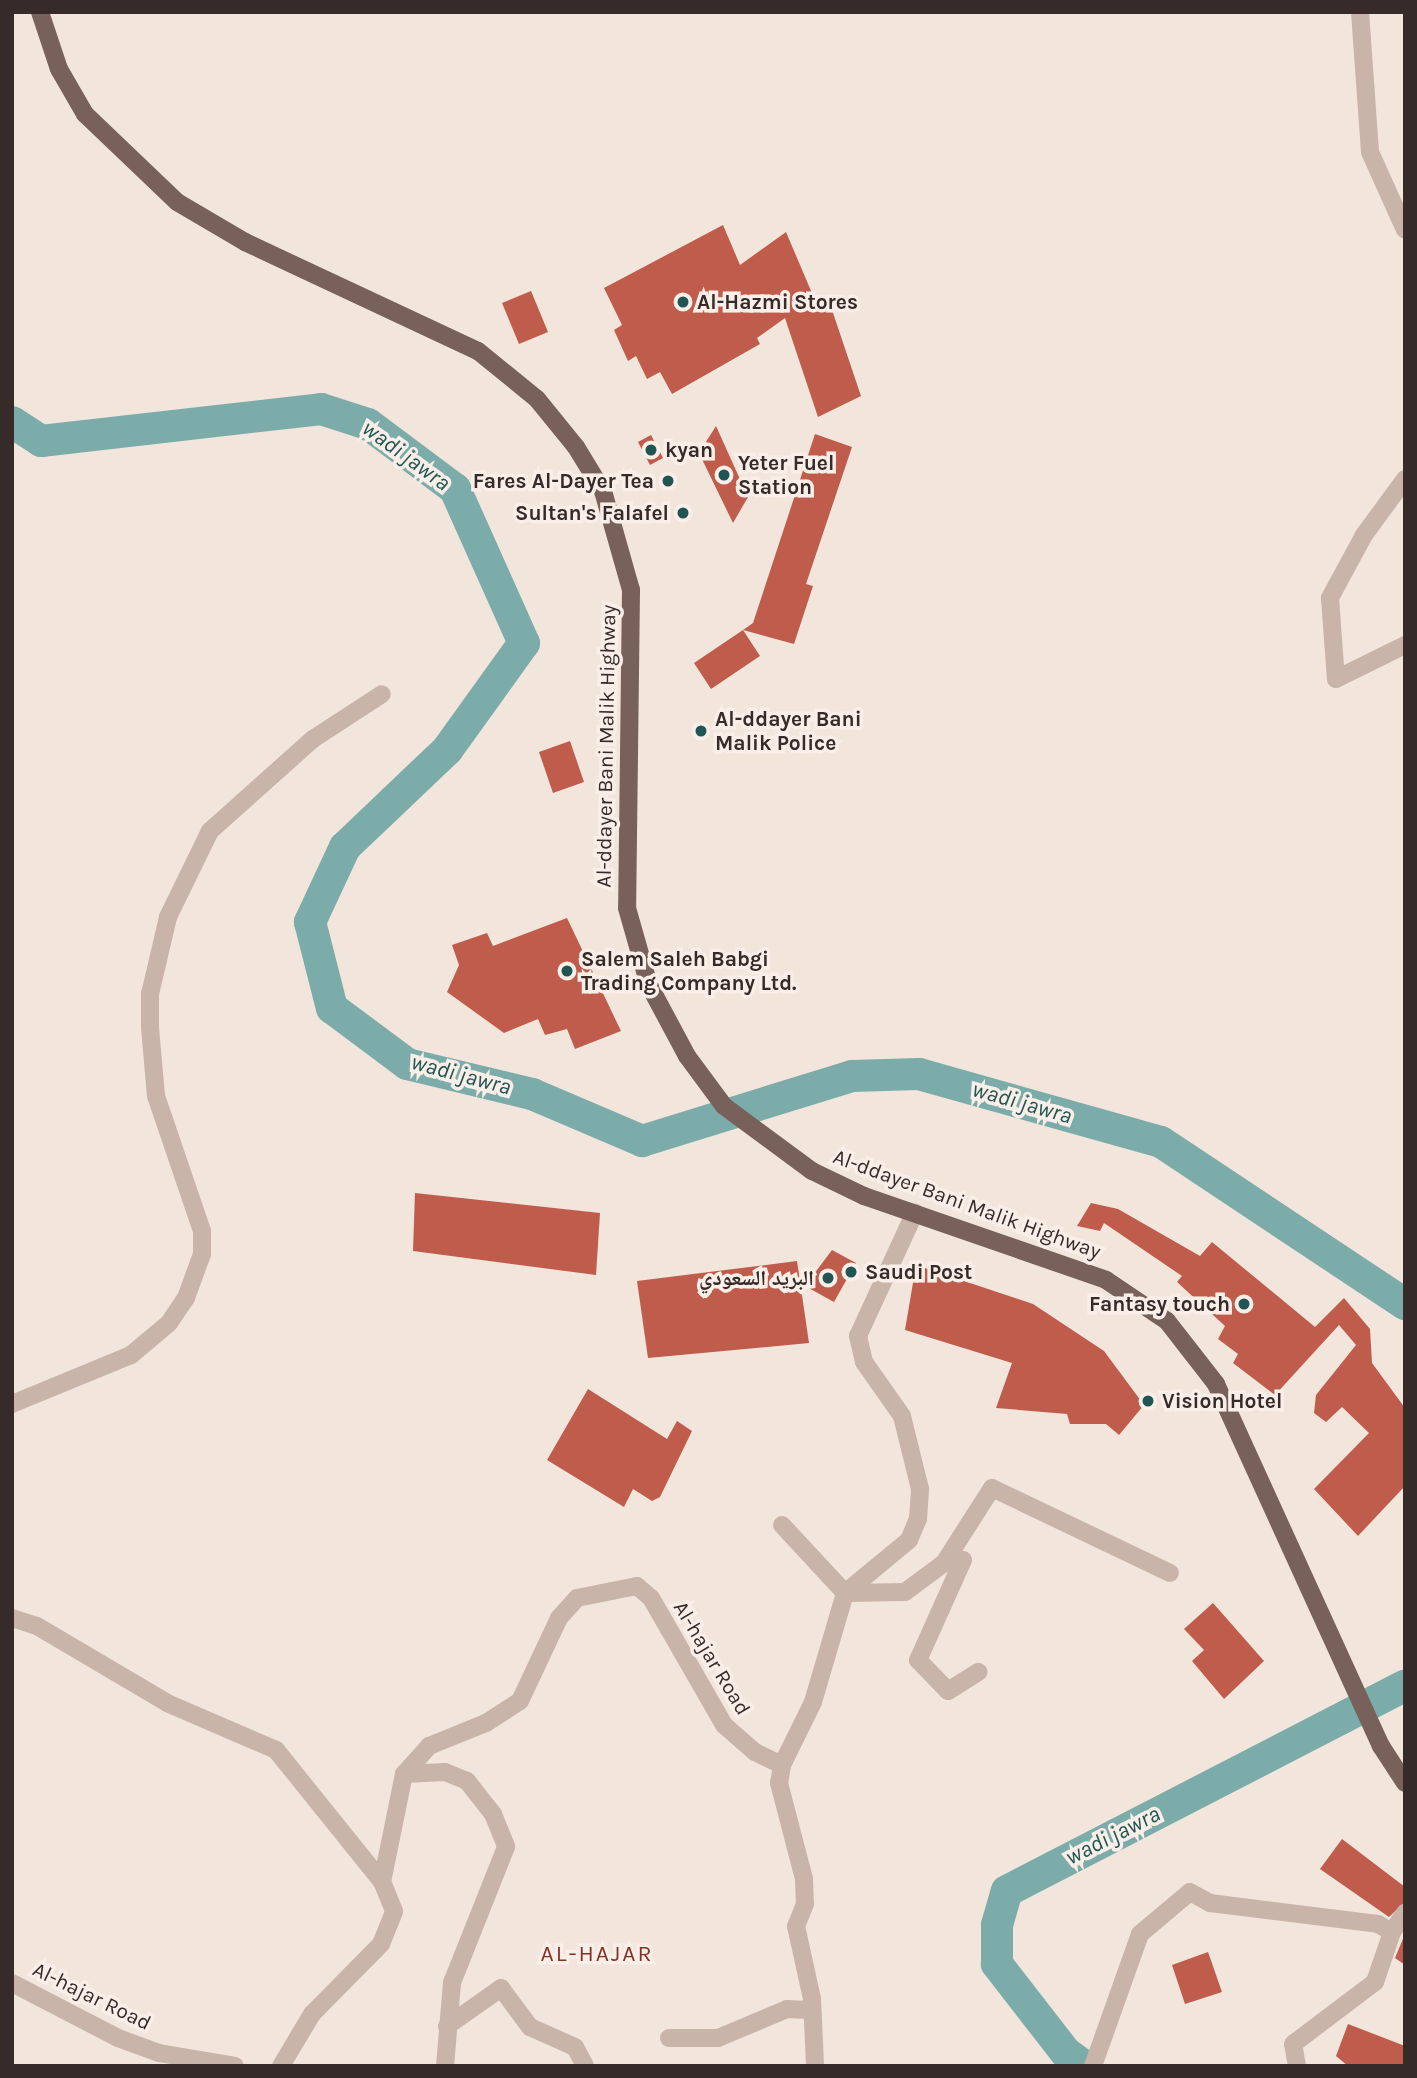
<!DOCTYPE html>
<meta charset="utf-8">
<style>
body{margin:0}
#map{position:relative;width:1417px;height:2078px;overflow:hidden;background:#f1e5dc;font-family:Karla,"Noto Naskh Arabic",sans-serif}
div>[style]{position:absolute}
.river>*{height:32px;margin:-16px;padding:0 16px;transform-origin:16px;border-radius:16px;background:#7cacaa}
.building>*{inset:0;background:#c05c4b}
.street>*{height:18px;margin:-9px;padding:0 9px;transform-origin:9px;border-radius:9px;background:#c8b4a9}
.primary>*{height:18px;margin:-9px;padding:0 9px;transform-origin:9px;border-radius:9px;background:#77615a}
.dots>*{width:19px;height:19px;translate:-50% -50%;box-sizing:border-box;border:4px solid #f9efe8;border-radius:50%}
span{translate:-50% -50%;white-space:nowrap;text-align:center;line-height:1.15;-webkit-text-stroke:7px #f9efe8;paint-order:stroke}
.poi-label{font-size:21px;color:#362b28;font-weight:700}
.left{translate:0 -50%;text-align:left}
.right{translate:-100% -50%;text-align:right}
.street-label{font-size:21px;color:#362b28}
.water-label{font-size:23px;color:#205553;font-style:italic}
.neighbourhood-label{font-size:23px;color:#813225;letter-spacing:2px}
.frame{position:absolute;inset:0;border:14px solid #362b28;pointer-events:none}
</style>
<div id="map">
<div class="river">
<i style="left:12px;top:422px;width:35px;rotate:33deg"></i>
<i style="left:41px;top:441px;width:282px;rotate:-6.5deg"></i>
<i style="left:321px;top:409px;width:49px;rotate:17.7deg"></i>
<i style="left:368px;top:424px;width:109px;rotate:36.8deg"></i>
<i style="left:455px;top:489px;width:169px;rotate:65.9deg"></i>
<i style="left:524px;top:643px;width:132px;rotate:125.7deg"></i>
<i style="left:447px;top:750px;width:141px;rotate:136.4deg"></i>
<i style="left:345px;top:847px;width:83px;rotate:115deg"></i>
<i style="left:310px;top:922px;width:89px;rotate:75.7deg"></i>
<i style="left:332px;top:1008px;width:94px;rotate:36.7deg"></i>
<i style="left:407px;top:1064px;width:129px;rotate:13.5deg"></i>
<i style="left:532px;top:1094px;width:120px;rotate:23.1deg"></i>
<i style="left:642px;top:1141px;width:220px;rotate:-17.2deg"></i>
<i style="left:852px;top:1076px;width:67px;rotate:-1.7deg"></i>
<i style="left:919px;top:1074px;width:251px;rotate:15.7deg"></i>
<i style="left:1161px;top:1142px;width:293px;rotate:33.6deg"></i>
<i style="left:1084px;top:2066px;width:22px;rotate:-144deg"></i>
<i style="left:1066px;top:2053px;width:113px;rotate:-127.8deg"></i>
<i style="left:997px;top:1964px;width:39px;rotate:-90deg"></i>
<i style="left:997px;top:1925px;width:35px;rotate:-74deg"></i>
<i style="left:1007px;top:1891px;width:448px;rotate:-27.3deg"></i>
</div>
<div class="building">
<i style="clip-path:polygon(723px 225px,740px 265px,786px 232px,820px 312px,831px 307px,861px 396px,818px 417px,785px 318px,757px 338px,760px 344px,672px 394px,660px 372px,647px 379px,636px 356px,628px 361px,614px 330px,622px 325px,604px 288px)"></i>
<i style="clip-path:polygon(531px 291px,548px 332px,519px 344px,502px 303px)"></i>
<i style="clip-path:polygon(716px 426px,748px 497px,733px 523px,699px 453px)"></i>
<i style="clip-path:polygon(815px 434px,852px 447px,806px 584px,813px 586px,794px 644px,743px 630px,753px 623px)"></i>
<i style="clip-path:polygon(651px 435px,663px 458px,650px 465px,638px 442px)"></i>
<i style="clip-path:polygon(743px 630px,760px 656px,711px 689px,694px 663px)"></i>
<i style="clip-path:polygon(570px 741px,584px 782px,553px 793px,539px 752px)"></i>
<i style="clip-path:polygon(567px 918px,621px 1031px,575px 1049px,567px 1029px,545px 1035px,538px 1019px,504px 1033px,447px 992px,459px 965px,452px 945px,487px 933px,493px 946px)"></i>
<i style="clip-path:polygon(415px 1193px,600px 1213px,596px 1275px,413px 1251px)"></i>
<i style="clip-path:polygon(1091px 1203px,1118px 1209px,1200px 1256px,1212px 1242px,1315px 1327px,1344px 1298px,1370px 1329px,1372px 1363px,1405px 1408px,1405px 1486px,1358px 1536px,1314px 1489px,1369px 1433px,1342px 1407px,1326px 1422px,1314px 1413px,1316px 1395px,1356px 1345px,1339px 1325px,1275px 1395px,1233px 1363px,1238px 1354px,1218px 1339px,1225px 1326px,1177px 1282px,1182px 1276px,1104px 1223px,1100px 1231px,1077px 1226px)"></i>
<i style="clip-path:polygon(832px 1250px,856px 1263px,834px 1302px,805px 1286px)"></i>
<i style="clip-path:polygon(797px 1261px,809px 1343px,648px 1358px,637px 1281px)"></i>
<i style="clip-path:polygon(916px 1265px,1033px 1304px,1104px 1351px,1144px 1405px,1119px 1435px,1106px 1424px,1070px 1424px,1067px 1414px,996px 1408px,1012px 1363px,905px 1330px)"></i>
<i style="clip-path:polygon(588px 1389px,667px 1439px,677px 1421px,692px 1431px,660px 1497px,652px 1501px,633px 1489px,624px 1507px,547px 1460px)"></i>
<i style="clip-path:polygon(1213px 1603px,1264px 1661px,1224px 1699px,1192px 1661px,1204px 1650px,1184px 1629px)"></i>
<i style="clip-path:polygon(1342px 1839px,1405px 1887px,1405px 1902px,1389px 1917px,1320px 1869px)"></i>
<i style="clip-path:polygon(1405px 1934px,1405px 1965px,1395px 1958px)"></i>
<i style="clip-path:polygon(1208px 1952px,1222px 1992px,1185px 2004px,1172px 1965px)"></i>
<i style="clip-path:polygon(1348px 2024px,1405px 2046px,1405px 2066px,1348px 2066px,1336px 2056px)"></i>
</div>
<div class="street">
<i style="left:1360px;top:12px;width:140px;rotate:85.9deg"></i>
<i style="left:1370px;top:152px;width:85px;rotate:65.8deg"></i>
<i style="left:1405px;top:479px;width:69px;rotate:126.2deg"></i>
<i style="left:1364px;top:535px;width:72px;rotate:118.4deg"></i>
<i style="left:1330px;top:598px;width:81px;rotate:85.8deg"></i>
<i style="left:1336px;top:679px;width:77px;rotate:-26.2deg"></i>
<i style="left:12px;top:1404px;width:129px;rotate:-22.4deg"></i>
<i style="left:131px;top:1355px;width:50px;rotate:-40.1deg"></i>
<i style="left:169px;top:1323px;width:30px;rotate:-56deg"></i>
<i style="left:186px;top:1298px;width:47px;rotate:-70deg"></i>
<i style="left:202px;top:1254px;width:23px;rotate:-90deg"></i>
<i style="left:202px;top:1231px;width:143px;rotate:-108.8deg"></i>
<i style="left:156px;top:1096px;width:69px;rotate:-95deg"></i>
<i style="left:150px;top:1027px;width:33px;rotate:-90deg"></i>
<i style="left:150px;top:994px;width:79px;rotate:-76.8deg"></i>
<i style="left:168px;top:917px;width:96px;rotate:-64deg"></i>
<i style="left:210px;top:831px;width:138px;rotate:-41.8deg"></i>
<i style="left:313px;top:739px;width:82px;rotate:-33.1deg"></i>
<i style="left:782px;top:1525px;width:93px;rotate:47.2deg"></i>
<i style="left:845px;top:1593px;width:60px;rotate:-1deg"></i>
<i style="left:905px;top:1592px;width:49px;rotate:-36.6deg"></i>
<i style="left:944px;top:1563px;width:19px;rotate:-9deg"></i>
<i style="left:963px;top:1560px;width:110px;rotate:114.2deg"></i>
<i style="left:918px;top:1660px;width:43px;rotate:45.9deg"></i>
<i style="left:948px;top:1691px;width:36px;rotate:-32deg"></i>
<i style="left:944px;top:1563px;width:89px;rotate:-57.4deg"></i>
<i style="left:992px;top:1488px;width:197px;rotate:25.5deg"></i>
<i style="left:12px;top:1618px;width:26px;rotate:18deg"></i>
<i style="left:37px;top:1626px;width:151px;rotate:30.6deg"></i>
<i style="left:167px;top:1703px;width:119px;rotate:23.3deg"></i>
<i style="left:276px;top:1750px;width:169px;rotate:51.2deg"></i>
<i style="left:782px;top:1765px;width:18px;rotate:99deg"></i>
<i style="left:779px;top:1783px;width:99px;rotate:75.4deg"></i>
<i style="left:804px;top:1879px;width:25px;rotate:88deg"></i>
<i style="left:805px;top:1904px;width:24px;rotate:112deg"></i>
<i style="left:796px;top:1926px;width:75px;rotate:77.6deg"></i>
<i style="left:812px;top:1999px;width:67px;rotate:87.4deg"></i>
<i style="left:404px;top:1774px;width:41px;rotate:-2.8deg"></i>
<i style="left:445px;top:1772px;width:24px;rotate:22deg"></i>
<i style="left:467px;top:1781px;width:42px;rotate:51.8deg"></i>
<i style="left:493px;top:1814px;width:35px;rotate:68deg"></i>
<i style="left:506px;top:1847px;width:146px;rotate:111.7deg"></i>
<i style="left:452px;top:1983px;width:83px;rotate:94.8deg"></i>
<i style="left:12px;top:1983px;width:119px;rotate:27.4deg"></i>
<i style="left:118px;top:2038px;width:44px;rotate:20.1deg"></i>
<i style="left:159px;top:2053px;width:77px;rotate:9.7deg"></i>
<i style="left:447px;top:2026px;width:66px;rotate:-35.1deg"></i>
<i style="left:501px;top:1988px;width:49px;rotate:53.4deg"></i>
<i style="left:530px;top:2027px;width:49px;rotate:24deg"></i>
<i style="left:575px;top:2047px;width:21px;rotate:62deg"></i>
<i style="left:669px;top:2038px;width:49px"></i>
<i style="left:718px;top:2038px;width:75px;rotate:-22.8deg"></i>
<i style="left:787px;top:2009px;width:21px;rotate:3deg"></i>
<i style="left:281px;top:2066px;width:61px;rotate:-59.2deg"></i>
<i style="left:312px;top:2014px;width:98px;rotate:-45.4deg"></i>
<i style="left:381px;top:1944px;width:35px;rotate:-68deg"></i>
<i style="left:394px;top:1911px;width:31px;rotate:-112deg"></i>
<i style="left:382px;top:1882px;width:110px;rotate:-78.5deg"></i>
<i style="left:404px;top:1774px;width:38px;rotate:-48deg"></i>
<i style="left:429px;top:1746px;width:61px;rotate:-22deg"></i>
<i style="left:486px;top:1723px;width:40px;rotate:-32.9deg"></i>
<i style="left:520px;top:1701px;width:92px;rotate:-64.8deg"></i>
<i style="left:559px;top:1618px;width:27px;rotate:-48deg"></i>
<i style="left:577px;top:1598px;width:61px;rotate:-11.3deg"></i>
<i style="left:637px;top:1586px;width:18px;rotate:41deg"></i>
<i style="left:651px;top:1598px;width:146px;rotate:60.1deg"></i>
<i style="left:724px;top:1725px;width:41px;rotate:41.1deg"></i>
<i style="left:755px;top:1752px;width:30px;rotate:26deg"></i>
<i style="left:782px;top:1765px;width:70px;rotate:-63.8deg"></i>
<i style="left:813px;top:1702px;width:114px;rotate:-73.6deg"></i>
<i style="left:845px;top:1593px;width:83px;rotate:-39.6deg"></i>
<i style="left:909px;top:1540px;width:23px;rotate:-67deg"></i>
<i style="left:918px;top:1519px;width:30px;rotate:-86deg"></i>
<i style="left:920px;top:1489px;width:75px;rotate:-103.9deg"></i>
<i style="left:902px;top:1416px;width:66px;rotate:-125.1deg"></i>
<i style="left:864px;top:1362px;width:27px;rotate:-103deg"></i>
<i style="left:858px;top:1336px;width:136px;rotate:-65.3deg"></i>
<i style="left:1093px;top:2066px;width:140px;rotate:-70.4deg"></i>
<i style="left:1140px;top:1934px;width:65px;rotate:-40deg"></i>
<i style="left:1190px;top:1892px;width:23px;rotate:29deg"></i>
<i style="left:1210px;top:1903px;width:169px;rotate:7.1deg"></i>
<i style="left:1378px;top:1924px;width:16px;rotate:30deg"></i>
<i style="left:1392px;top:1932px;width:23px;rotate:-56deg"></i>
<i style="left:1297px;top:2066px;width:22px;rotate:-100deg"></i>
<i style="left:1293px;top:2044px;width:103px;rotate:-37.1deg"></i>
<i style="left:1375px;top:1982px;width:53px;rotate:-71.2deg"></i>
</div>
<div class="primary">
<i style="left:40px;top:12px;width:60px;rotate:71.6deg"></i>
<i style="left:59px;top:69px;width:52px;rotate:60deg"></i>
<i style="left:85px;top:114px;width:127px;rotate:43.7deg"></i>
<i style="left:177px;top:202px;width:79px;rotate:30.5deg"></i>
<i style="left:245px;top:242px;width:257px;rotate:25.1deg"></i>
<i style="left:478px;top:351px;width:76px;rotate:39.1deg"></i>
<i style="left:537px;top:399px;width:62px;rotate:50.9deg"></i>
<i style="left:576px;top:447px;width:52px;rotate:58.5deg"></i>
<i style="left:603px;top:491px;width:103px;rotate:74.2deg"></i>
<i style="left:631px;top:590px;width:318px;rotate:90.7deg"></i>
<i style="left:627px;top:908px;width:80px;rotate:74.1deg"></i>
<i style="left:649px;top:985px;width:81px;rotate:61.8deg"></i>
<i style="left:687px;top:1056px;width:62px;rotate:53.5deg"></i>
<i style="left:724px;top:1106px;width:109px;rotate:36.5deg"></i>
<i style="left:812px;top:1171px;width:58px;rotate:25.7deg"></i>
<i style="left:864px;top:1196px;width:256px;rotate:19.1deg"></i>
<i style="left:1106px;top:1280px;width:73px;rotate:33.9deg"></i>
<i style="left:1167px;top:1321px;width:80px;rotate:52.1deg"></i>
<i style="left:1216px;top:1384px;width:398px;rotate:65.5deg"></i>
<i style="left:1381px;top:1746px;width:44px;rotate:57deg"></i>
</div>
<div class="dots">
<i style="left:683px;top:302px;background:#205553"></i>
<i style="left:651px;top:450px;background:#205553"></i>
<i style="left:724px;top:475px;background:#205553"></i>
<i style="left:668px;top:481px;background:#205553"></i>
<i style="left:683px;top:513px;background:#205553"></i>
<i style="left:701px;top:731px;background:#205553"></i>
<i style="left:567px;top:971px;background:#205553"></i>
<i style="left:851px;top:1272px;background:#205553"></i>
<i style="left:828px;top:1278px;background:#205553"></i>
<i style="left:1244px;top:1304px;background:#205553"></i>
<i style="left:1148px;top:1401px;background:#205553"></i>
</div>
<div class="poi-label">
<span class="left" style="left:697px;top:302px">Al-Hazmi Stores</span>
<span class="left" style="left:665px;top:450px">kyan</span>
<span class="left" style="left:738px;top:475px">Yeter Fuel<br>Station</span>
<span class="right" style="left:654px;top:481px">Fares Al-Dayer Tea</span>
<span class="right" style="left:669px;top:513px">Sultan's Falafel</span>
<span class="left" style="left:715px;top:731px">Al-ddayer Bani<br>Malik Police</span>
<span class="left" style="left:581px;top:971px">Salem Saleh Babgi<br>Trading Company Ltd.</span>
<span class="left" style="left:865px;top:1272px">Saudi Post</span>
<span class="right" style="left:814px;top:1278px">البريد السعودي</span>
<span class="right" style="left:1230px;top:1304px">Fantasy touch</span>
<span class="left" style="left:1162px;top:1401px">Vision Hotel</span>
</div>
<div class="street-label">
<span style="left:606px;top:746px;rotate:-89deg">Al-ddayer Bani Malik Highway</span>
<span style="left:967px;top:1204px;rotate:20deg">Al-ddayer Bani Malik Highway</span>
<span style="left:712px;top:1658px;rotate:59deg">Al-hajar Road</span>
<span style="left:92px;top:1996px;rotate:26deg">Al-hajar Road</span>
</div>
<div class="water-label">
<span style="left:406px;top:456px;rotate:36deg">wadi jawra</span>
<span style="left:461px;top:1075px;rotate:15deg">wadi jawra</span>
<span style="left:1022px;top:1103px;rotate:16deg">wadi jawra</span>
<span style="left:1113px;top:1836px;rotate:-27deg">wadi jawra</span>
</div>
<div class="neighbourhood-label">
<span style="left:597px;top:1954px">AL-HAJAR</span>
</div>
<div class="frame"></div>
</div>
